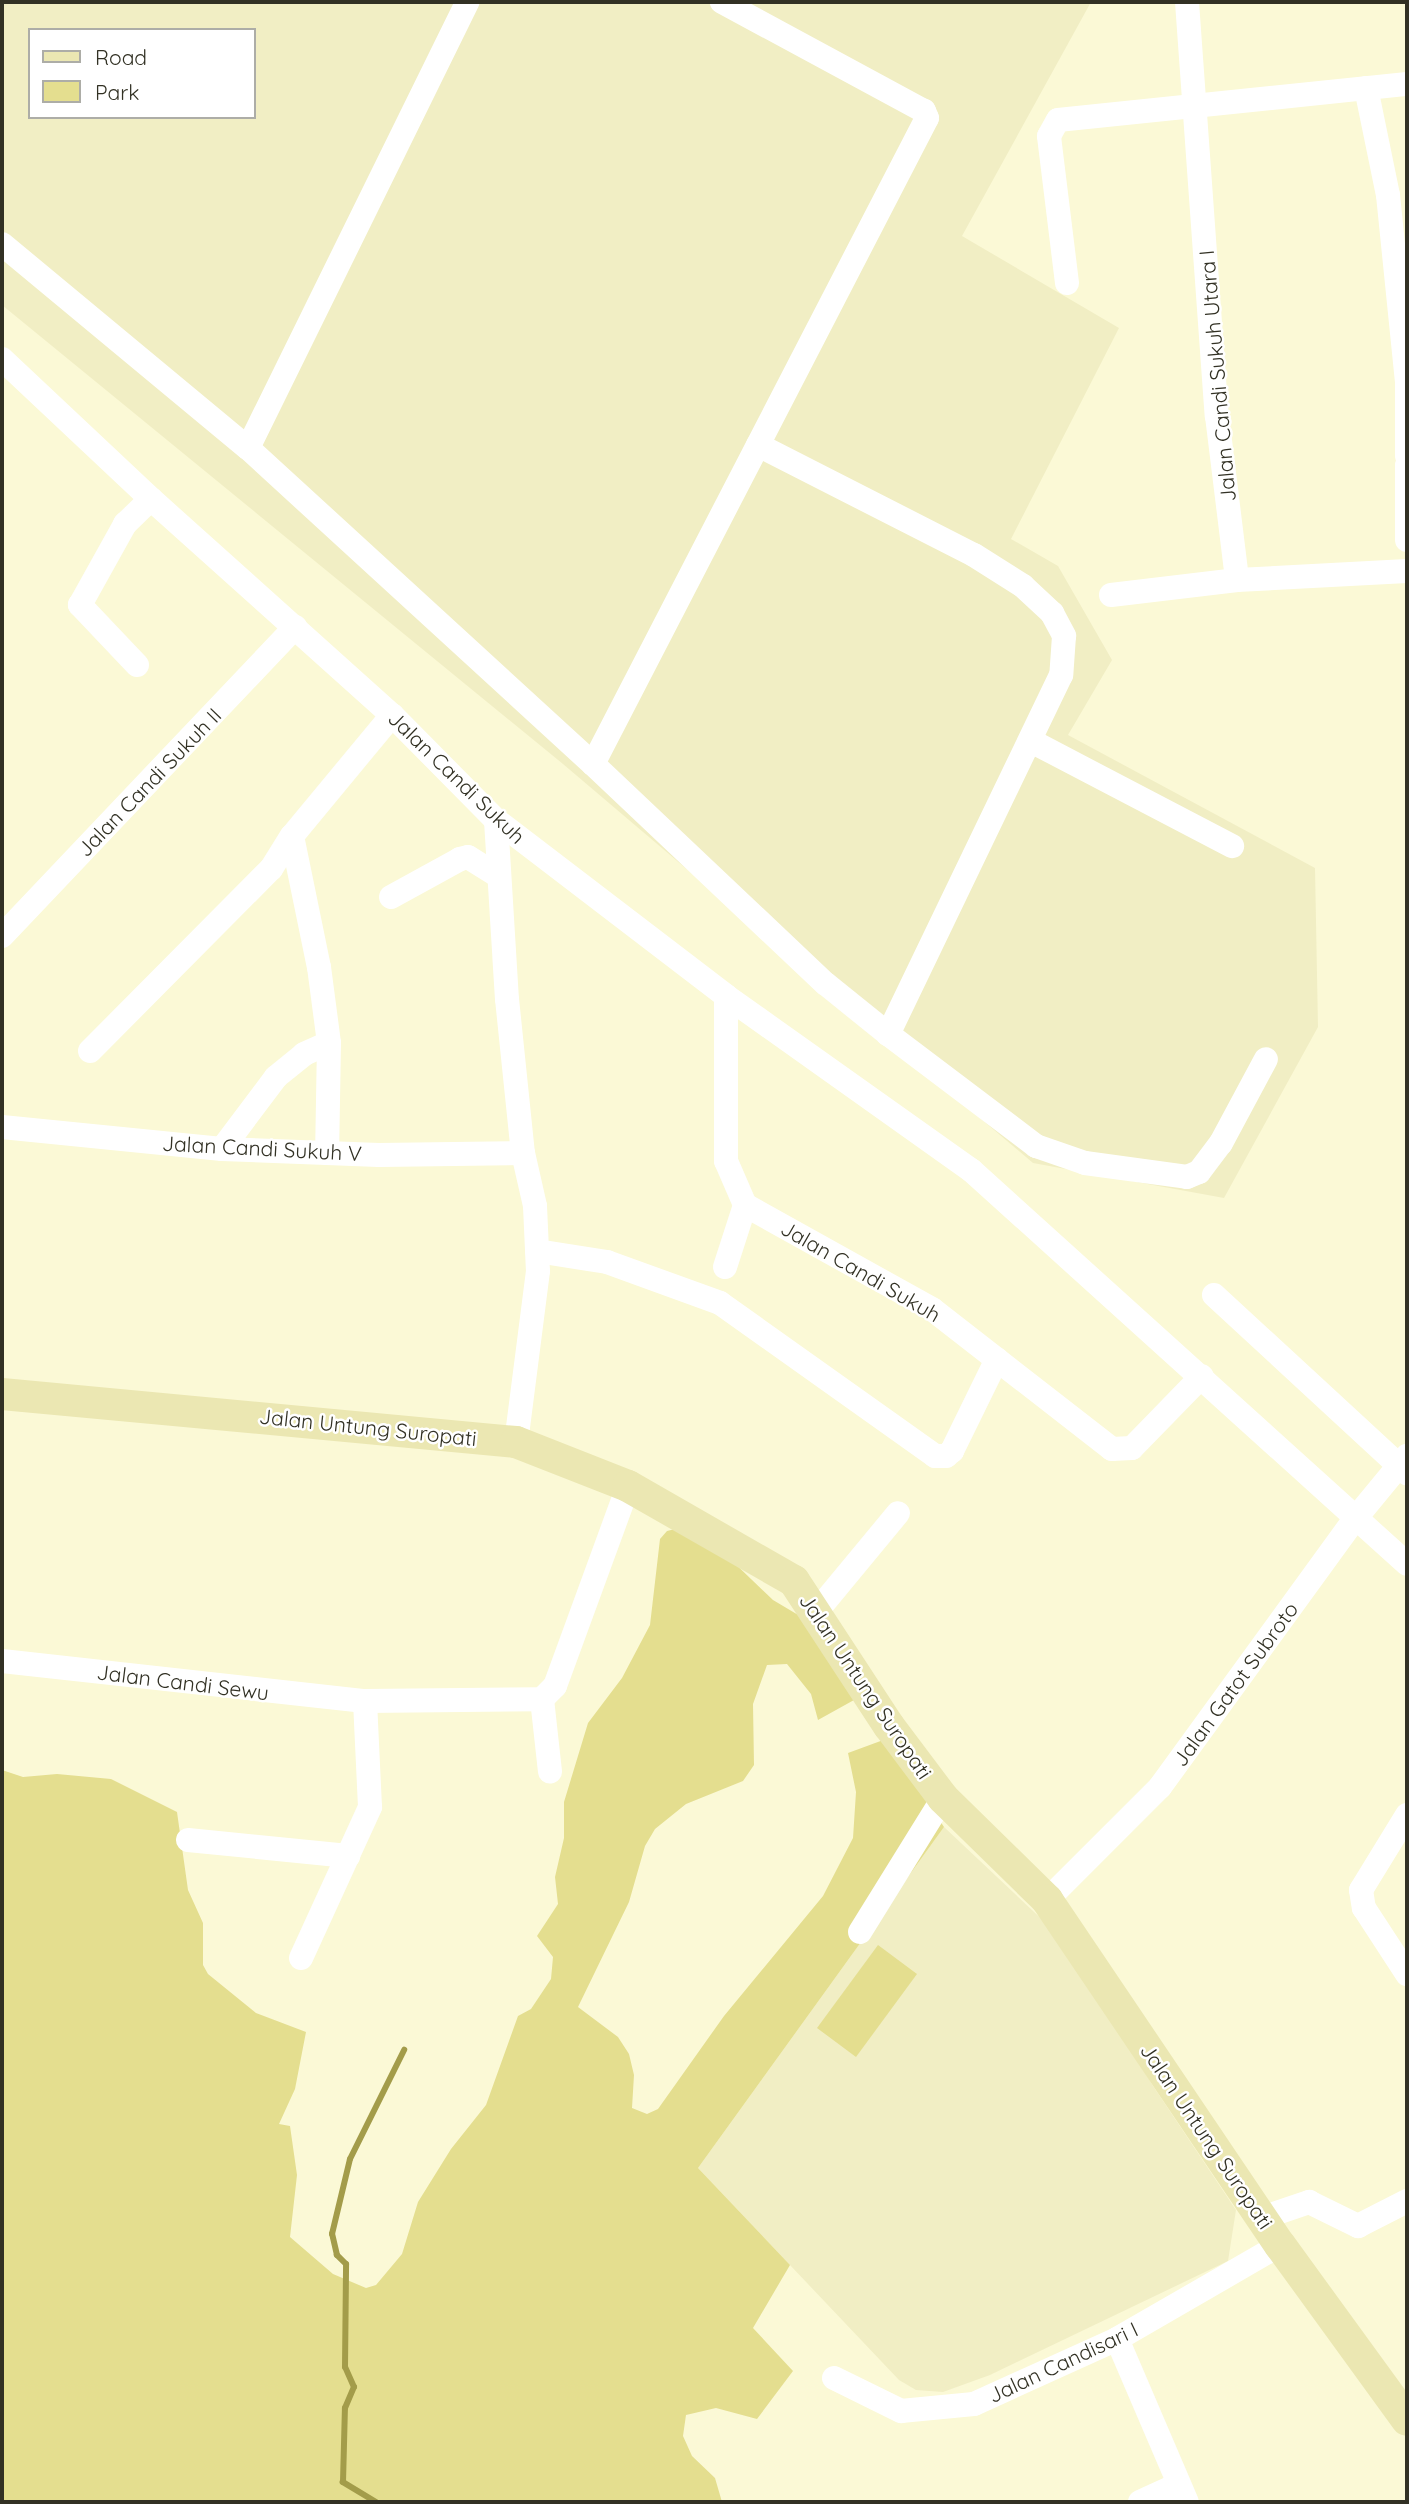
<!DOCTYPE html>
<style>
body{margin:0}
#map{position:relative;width:1409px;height:2504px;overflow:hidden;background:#fbf9d6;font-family:Quicksand,sans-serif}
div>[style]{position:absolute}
.built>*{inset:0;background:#f1eec4}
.green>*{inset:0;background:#e4de8f}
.stream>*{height:6px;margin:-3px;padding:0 3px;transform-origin:3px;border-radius:3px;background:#a39c4a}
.minor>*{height:24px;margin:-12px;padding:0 12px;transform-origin:12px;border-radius:12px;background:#fff}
.major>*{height:32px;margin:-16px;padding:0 16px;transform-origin:16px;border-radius:16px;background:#ebe7b2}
span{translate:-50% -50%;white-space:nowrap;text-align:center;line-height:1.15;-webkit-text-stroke:5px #fff;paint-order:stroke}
.street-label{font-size:21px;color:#323124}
.frame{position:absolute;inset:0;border:4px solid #323124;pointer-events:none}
.legend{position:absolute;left:28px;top:28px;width:228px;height:91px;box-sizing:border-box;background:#fff;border:2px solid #adada7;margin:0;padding:9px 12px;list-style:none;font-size:21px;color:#323124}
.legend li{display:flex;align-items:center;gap:14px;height:35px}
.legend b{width:35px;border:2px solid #adada7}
</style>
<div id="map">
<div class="built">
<i style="clip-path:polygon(evenodd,2px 2px,1091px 2px,962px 236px,1119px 328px,1011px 539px,1058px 566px,1112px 660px,1068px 735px,1315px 868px,1318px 1027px,1224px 1198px,1033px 1163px,563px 764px,2px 305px,2px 2px,30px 30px,254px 30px,254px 117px,30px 117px,30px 30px)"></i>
<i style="clip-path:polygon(944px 1827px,1067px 1943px,1153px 2086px,1236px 2210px,1228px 2261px,990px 2375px,943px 2392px,916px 2390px,899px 2380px,698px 2168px)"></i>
</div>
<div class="green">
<i style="clip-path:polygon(679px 1528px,725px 1554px,773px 1600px,815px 1625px,854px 1700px,818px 1720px,811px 1694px,787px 1664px,767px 1665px,753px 1704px,754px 1765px,743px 1781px,686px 1804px,655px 1829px,645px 1846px,629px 1902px,578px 2007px,618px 2037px,629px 2054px,634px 2075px,632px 2108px,647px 2114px,658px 2109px,724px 2016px,823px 1896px,853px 1838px,856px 1792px,848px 1753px,886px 1739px,944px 1827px,698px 2168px,790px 2265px,753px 2328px,793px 2371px,757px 2419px,716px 2408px,686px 2415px,683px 2436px,692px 2456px,715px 2478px,722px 2502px,2px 2502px,2px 1770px,23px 1777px,57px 1774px,111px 1779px,177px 1812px,188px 1890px,203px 1923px,203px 1965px,208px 1974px,256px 2013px,306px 2032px,295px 2089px,279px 2124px,290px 2126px,297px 2175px,290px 2237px,333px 2274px,366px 2288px,376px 2285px,402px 2254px,418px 2202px,451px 2149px,486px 2105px,518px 2016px,531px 2009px,551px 1979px,553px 1957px,537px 1936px,558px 1904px,555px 1877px,564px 1838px,564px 1802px,588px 1723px,622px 1678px,650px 1625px,660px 1539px,667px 1531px)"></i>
<i style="clip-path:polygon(878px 1945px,917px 1974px,856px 2057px,817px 2028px)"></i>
</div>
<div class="stream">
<i style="left:376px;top:2502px;width:39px;rotate:-149deg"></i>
<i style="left:343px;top:2482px;width:74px;rotate:-88.5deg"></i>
<i style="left:345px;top:2408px;width:23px;rotate:-67deg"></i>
<i style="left:354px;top:2387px;width:22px;rotate:-114deg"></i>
<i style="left:345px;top:2367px;width:103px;rotate:-89.4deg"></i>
<i style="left:346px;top:2264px;width:13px;rotate:-135deg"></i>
<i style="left:337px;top:2255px;width:22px;rotate:-103deg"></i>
<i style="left:332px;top:2234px;width:77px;rotate:-76.5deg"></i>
<i style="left:350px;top:2159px;width:122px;rotate:-63.6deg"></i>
</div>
<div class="minor">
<i style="left:1187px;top:2px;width:415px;rotate:85.9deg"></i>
<i style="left:1217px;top:416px;width:165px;rotate:83deg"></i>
<i style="left:1237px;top:580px;width:170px;rotate:-3deg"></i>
<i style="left:1366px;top:88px;width:109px;rotate:78.4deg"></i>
<i style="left:1388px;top:195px;width:187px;rotate:84.2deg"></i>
<i style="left:1407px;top:381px;width:75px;rotate:90deg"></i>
<i style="left:2px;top:244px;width:320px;rotate:39.7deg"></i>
<i style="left:248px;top:448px;width:497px;rotate:-63.8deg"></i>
<i style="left:1067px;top:283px;width:148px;rotate:-97deg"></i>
<i style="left:1049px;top:136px;width:18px;rotate:-61deg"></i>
<i style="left:1058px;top:120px;width:351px;rotate:-5.9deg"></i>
<i style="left:2px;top:359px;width:204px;rotate:43.2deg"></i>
<i style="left:758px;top:445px;width:242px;rotate:27deg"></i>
<i style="left:974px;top:555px;width:58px;rotate:32.3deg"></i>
<i style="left:1023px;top:586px;width:40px;rotate:43deg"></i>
<i style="left:1052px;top:613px;width:26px;rotate:62deg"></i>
<i style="left:1064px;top:636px;width:39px;rotate:94deg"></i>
<i style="left:1061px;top:675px;width:399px;rotate:115.7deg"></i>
<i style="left:888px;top:1034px;width:186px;rotate:37.1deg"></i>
<i style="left:1036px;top:1146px;width:52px;rotate:19.1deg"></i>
<i style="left:1085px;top:1163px;width:103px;rotate:7.8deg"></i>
<i style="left:1187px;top:1177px;width:13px;rotate:-23deg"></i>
<i style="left:1199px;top:1172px;width:36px;rotate:-53deg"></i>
<i style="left:1221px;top:1143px;width:95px;rotate:-61.8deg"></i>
<i style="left:248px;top:448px;width:468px;rotate:42.5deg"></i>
<i style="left:593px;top:764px;width:727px;rotate:-62.66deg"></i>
<i style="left:927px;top:118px;width:8px;rotate:-113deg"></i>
<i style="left:924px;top:111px;width:230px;rotate:-151.6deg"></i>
<i style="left:1407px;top:465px;width:75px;rotate:90deg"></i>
<i style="left:1111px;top:595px;width:127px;rotate:-6.8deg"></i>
<i style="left:137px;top:665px;width:83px;rotate:-133.5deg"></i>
<i style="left:80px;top:605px;width:93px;rotate:-60.9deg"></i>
<i style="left:125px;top:524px;width:36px;rotate:-44deg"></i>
<i style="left:151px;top:499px;width:324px;rotate:41.9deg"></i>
<i style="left:392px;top:715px;width:148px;rotate:45.3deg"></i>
<i style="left:496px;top:820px;width:290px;rotate:37.4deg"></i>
<i style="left:726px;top:996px;width:301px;rotate:35.4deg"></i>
<i style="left:971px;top:1170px;width:588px;rotate:42.1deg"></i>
<i style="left:1031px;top:741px;width:227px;rotate:27.6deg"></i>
<i style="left:593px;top:764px;width:320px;rotate:43.4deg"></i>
<i style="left:826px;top:984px;width:80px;rotate:38.9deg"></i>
<i style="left:496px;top:820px;width:179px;rotate:86.5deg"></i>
<i style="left:507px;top:999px;width:155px;rotate:84.1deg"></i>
<i style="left:523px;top:1153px;width:54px;rotate:77.2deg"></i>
<i style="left:535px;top:1206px;width:65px;rotate:87.4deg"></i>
<i style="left:538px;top:1271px;width:172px;rotate:97.3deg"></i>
<i style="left:292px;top:836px;width:134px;rotate:78.4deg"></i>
<i style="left:319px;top:967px;width:77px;rotate:82.5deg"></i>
<i style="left:329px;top:1043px;width:110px;rotate:91deg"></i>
<i style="left:391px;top:897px;width:79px;rotate:-28.8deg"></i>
<i style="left:460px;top:859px;width:8px;rotate:-14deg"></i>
<i style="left:468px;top:857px;width:36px;rotate:32deg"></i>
<i style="left:2px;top:936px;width:426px;rotate:-46.5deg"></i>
<i style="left:726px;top:996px;width:165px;rotate:90deg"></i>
<i style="left:726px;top:1161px;width:48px;rotate:66.6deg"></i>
<i style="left:745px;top:1205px;width:214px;rotate:29.1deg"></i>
<i style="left:932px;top:1309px;width:228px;rotate:37.9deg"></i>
<i style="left:1112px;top:1449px;width:20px;rotate:-3deg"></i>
<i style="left:1132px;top:1448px;width:100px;rotate:-45.8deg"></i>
<i style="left:90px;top:1051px;width:257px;rotate:-45.2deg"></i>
<i style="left:271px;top:869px;width:39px;rotate:-58deg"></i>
<i style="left:292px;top:836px;width:157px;rotate:-50.4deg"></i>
<i style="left:2px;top:1127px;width:221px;rotate:5.7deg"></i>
<i style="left:222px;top:1149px;width:157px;rotate:2.2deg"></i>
<i style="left:379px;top:1155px;width:144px;rotate:-0.8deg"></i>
<i style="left:222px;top:1149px;width:90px;rotate:-53.1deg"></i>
<i style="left:276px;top:1077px;width:36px;rotate:-39deg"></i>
<i style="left:304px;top:1054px;width:27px;rotate:-24deg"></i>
<i style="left:537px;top:1251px;width:71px;rotate:8.9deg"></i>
<i style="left:607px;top:1262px;width:120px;rotate:19.9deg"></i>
<i style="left:720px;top:1303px;width:264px;rotate:35.4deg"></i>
<i style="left:935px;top:1456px;width:11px"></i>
<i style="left:946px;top:1456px;width:8px;rotate:-40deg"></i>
<i style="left:952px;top:1451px;width:102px;rotate:-63.9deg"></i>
<i style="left:725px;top:1267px;width:65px;rotate:-72.1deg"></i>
<i style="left:1214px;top:1295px;width:263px;rotate:42.7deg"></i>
<i style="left:817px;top:1611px;width:127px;rotate:-50.4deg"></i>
<i style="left:2px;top:1661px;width:365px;rotate:6.3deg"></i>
<i style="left:365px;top:1701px;width:177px;rotate:-0.6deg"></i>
<i style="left:542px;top:1699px;width:18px;rotate:-45deg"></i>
<i style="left:555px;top:1686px;width:213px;rotate:-69.9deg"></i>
<i style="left:542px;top:1699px;width:73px;rotate:83.7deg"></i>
<i style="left:1407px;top:1815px;width:88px;rotate:121.5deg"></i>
<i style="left:1361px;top:1890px;width:18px;rotate:81deg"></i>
<i style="left:1364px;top:1908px;width:79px;rotate:56.9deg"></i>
<i style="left:188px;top:1840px;width:161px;rotate:5.7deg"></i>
<i style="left:1047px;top:1900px;width:160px;rotate:-45deg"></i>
<i style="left:1160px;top:1787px;width:331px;rotate:-54deg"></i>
<i style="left:1355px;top:1519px;width:82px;rotate:-50.5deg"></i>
<i style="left:860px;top:1932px;width:158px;rotate:-58.2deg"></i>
<i style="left:301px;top:1958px;width:166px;rotate:-65.4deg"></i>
<i style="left:370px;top:1807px;width:106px;rotate:-92.7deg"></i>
<i style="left:1262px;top:2218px;width:50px;rotate:-18.8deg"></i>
<i style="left:1309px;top:2202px;width:55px;rotate:26.1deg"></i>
<i style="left:1358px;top:2226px;width:55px;rotate:-27deg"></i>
<i style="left:1117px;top:2339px;width:177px;rotate:66.8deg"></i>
<i style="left:834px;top:2378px;width:75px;rotate:26.2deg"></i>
<i style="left:901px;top:2411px;width:73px;rotate:-5.5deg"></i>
<i style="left:974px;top:2404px;width:157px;rotate:-24.4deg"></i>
<i style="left:1117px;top:2339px;width:188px;rotate:-30deg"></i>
<i style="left:1140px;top:2502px;width:41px;rotate:-24.7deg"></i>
</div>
<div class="major">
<i style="left:2px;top:1394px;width:516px;rotate:5.34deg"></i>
<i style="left:516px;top:1442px;width:120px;rotate:21.4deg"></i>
<i style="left:628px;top:1486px;width:191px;rotate:29.8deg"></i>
<i style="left:794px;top:1581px;width:173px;rotate:56.8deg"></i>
<i style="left:889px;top:1726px;width:90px;rotate:53.1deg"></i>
<i style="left:943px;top:1798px;width:146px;rotate:44.4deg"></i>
<i style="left:1047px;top:1900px;width:416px;rotate:56deg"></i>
<i style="left:1280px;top:2245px;width:216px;rotate:54deg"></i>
</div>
<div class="street-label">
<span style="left:1217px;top:376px;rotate:-95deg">Jalan Candi Sukuh Utara I</span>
<span style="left:457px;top:777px;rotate:44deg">Jalan Candi Sukuh</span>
<span style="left:149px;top:782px;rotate:-46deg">Jalan Candi Sukuh II</span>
<span style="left:262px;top:1148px;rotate:3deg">Jalan Candi Sukuh V</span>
<span style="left:861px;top:1271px;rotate:30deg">Jalan Candi Sukuh</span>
<span style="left:368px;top:1427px;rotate:6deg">Jalan Untung Suropati</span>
<span style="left:183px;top:1682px;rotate:7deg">Jalan Candi Sewu</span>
<span style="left:1235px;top:1684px;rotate:-54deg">Jalan Gatot Subroto</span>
<span style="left:866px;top:1686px;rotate:56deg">Jalan Untung Suropati</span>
<span style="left:1207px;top:2136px;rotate:56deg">Jalan Untung Suropati</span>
<span style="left:1063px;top:2362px;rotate:-25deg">Jalan Candisari I</span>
</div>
<div class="frame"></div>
<ul class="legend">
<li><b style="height:9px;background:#ebe7b2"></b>Road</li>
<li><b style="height:19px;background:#e4de8f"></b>Park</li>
</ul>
</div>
